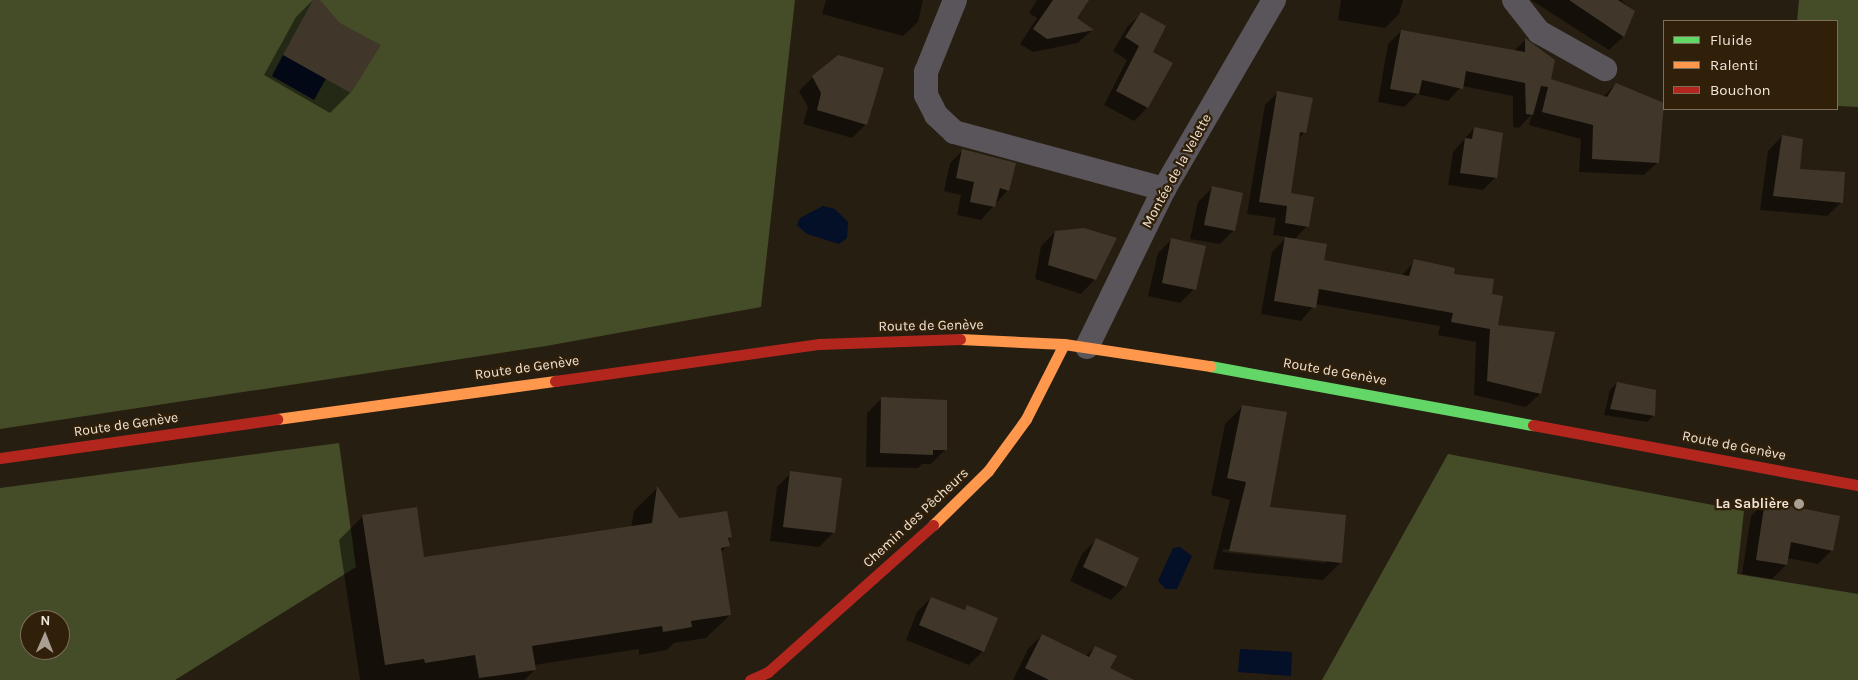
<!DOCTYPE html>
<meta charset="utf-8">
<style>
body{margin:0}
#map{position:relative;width:1858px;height:680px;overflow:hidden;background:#271e12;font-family:Karla,sans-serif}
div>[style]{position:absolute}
.forest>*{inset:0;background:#454d28}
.water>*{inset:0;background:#040f28}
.shadow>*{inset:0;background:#0007}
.building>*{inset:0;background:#40372a}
.street>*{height:24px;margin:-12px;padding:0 12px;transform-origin:12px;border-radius:12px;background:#59555b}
.fast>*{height:11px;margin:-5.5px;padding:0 5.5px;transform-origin:5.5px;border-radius:5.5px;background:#63d668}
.slow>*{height:11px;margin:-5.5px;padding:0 5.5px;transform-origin:5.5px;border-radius:5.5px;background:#ff974d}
.jam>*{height:11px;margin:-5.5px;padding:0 5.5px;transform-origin:5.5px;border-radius:5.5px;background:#b3261e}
.dots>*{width:14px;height:14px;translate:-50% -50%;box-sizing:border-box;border:2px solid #301f09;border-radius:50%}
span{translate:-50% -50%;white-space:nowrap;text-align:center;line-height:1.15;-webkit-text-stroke:4.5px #301f09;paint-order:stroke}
.street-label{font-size:14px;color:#f1e5d8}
.poi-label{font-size:14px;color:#f1e5d8;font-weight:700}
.right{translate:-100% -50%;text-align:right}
.legend{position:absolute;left:1663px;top:20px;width:175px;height:90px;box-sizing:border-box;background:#301f09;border:1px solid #7d6e5c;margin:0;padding:6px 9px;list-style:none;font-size:15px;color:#f1e5d8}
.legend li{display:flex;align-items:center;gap:10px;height:25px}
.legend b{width:25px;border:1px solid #7d6e5c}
.north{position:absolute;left:20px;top:610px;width:50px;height:50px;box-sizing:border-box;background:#301f09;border:1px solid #7d6e5c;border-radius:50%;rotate:1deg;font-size:14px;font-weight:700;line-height:20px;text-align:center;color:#f1e5d8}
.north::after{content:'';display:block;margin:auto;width:18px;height:22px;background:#aa9f93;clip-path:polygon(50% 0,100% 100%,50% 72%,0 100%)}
</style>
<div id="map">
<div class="forest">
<i style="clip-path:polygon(0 0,795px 0,761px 307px,546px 346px,0 429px)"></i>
<i style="clip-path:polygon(1799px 0,1858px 0,1858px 107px,1837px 106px,1837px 21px,1797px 21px)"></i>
<i style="clip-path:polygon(evenodd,339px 443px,356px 567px,175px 680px,0 680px,0 488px,339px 443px,30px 620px,60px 620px,60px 650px,30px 650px,30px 620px)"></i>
<i style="clip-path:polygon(1448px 454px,1744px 511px,1737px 574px,1858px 594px,1858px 680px,1322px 680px)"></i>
</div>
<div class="water">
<i style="clip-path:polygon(283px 55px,333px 66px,314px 100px,272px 76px)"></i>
<i style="clip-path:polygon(823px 206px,835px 209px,848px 222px,847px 238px,839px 244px,807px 234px,797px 225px,800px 218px)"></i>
<i style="clip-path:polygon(1180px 547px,1192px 556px,1177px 589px,1166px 589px,1158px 581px,1173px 548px)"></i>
<i style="clip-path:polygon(1240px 649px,1292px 652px,1291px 676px,1238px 672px)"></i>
</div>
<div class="shadow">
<i style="clip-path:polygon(313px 0,319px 0,350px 93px,330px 113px,264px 75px,296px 17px)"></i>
<i style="clip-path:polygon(826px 0,923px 0,918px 22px,903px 36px,822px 14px)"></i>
<i style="clip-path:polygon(1037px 0,1088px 0,1075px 19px,1092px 30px,1078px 43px,1033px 52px,1020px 44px,1037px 18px,1029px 13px)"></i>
<i style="clip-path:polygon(1341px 0,1403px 0,1399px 14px,1385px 28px,1338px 20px)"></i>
<i style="clip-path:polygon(1531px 0,1621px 0,1633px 11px,1623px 37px,1609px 50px)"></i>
<i style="clip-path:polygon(1142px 13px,1151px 52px,1171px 63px,1147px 108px,1134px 121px,1104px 105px,1127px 60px,1113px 51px,1128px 26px)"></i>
<i style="clip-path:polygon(1401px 31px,1514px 51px,1525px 40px,1549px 79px,1603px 97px,1616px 84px,1658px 162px,1644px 175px,1579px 172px,1581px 139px,1529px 125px,1532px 114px,1519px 128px,1513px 127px,1513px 96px,1462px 86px,1448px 101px,1417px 94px,1404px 107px,1378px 102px,1388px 44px)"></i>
<i style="clip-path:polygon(813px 77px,866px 124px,852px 138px,803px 124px,808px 107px,799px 91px)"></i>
<i style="clip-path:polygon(1278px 92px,1305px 132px,1298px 139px,1289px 194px,1307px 226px,1294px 240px,1323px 261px,1401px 276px,1415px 261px,1491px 295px,1496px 326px,1540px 394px,1526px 407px,1474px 395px,1476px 342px,1438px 335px,1440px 326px,1315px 304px,1301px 321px,1261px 314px,1272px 252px,1287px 237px,1273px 235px,1276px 218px,1247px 214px,1265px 105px)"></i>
<i style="clip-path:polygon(1474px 128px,1496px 177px,1483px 190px,1448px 185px,1453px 152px)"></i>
<i style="clip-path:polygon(1782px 136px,1799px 171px,1842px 202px,1827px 216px,1760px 210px,1768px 151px)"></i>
<i style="clip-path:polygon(963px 150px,1008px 190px,981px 220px,957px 215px,961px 195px,944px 191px,950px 163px)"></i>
<i style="clip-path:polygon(1212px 188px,1234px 230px,1220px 244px,1190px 239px,1198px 202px)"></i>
<i style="clip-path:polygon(1055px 232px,1095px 279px,1081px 294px,1035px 279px,1041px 246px)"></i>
<i style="clip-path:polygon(1172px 239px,1194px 289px,1180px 303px,1148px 296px,1158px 253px)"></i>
<i style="clip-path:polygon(1617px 383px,1654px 415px,1647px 422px,1604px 415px,1610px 390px)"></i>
<i style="clip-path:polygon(881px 399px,945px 450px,931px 464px,922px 464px,918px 468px,866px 467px,867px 413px)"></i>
<i style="clip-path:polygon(evenodd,1243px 406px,1268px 508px,1345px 516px,1340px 563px,1323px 580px,1213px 569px,1230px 500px,1211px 495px,1225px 424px,1243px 406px,1223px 549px,1326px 561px,1326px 563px,1223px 552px,1223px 549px)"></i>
<i style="clip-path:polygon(791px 473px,833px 533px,819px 547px,770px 541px,777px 487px)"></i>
<i style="clip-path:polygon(657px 488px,679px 520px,730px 537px,728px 545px,720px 553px,730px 615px,706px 638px,674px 643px,667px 650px,639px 655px,639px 649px,534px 665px,535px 670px,524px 680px,360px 680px,339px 540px,363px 516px,423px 559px,631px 527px,634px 511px)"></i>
<i style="clip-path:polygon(1765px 502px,1832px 550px,1818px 564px,1787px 558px,1786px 565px,1772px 579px,1742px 574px,1751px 516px)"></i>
<i style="clip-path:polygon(1096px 540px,1125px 586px,1111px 600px,1070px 581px,1082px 554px)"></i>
<i style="clip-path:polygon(931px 598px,963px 611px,967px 607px,983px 651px,969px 665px,906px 640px,917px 612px)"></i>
<i style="clip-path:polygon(1042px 635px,1085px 657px,1095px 647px,1103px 680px,1013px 680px,1028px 649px)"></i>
</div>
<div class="building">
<i style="clip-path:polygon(313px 0,320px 0,340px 23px,381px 45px,351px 93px,283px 55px)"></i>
<i style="clip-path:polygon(1053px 0,1089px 0,1077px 18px,1094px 30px,1047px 39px,1033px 29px)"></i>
<i style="clip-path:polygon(1569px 0,1618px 0,1635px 11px,1624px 37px)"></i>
<i style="clip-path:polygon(1141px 12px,1166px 26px,1153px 52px,1173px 63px,1148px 108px,1116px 91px,1139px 46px,1125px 37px)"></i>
<i style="clip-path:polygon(1401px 30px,1525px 52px,1525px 38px,1555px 60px,1551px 79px,1607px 97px,1616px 83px,1664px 103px,1659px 163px,1592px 159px,1593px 125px,1542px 112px,1548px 87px,1541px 86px,1533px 115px,1526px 114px,1525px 83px,1466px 71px,1463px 89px,1422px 80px,1419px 94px,1390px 89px)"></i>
<i style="clip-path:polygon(838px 55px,884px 68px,867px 125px,817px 110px,821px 93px,812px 76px)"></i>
<i style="clip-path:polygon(1277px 91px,1313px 98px,1306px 133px,1300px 132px,1291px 193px,1314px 197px,1309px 227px,1285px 223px,1287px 206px,1259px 202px)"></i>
<i style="clip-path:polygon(1474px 127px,1503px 133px,1497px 178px,1460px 173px,1465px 138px,1472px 139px)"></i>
<i style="clip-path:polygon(1782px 135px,1803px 139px,1800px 169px,1845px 172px,1843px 203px,1773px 196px)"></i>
<i style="clip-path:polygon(962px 149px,1016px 163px,1009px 191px,1000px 188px,995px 207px,970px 202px,974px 182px,956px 178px)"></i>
<i style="clip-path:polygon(1212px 186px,1243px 193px,1235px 231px,1204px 225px)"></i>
<i style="clip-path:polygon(1084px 228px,1117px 238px,1096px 280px,1048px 265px,1055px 231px)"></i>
<i style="clip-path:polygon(1285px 237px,1327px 244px,1324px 260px,1409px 276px,1414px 259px,1455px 268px,1454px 274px,1494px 279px,1492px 294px,1503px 296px,1498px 325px,1555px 332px,1541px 394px,1487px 381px,1490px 329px,1451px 322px,1453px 313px,1319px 289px,1316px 308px,1274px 301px)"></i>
<i style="clip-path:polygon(1171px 238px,1206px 246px,1196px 290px,1162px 283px)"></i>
<i style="clip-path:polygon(1617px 382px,1656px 390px,1655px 416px,1610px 409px)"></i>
<i style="clip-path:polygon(881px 397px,947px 400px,947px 450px,933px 450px,933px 455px,880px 453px)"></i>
<i style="clip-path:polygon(1242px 405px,1287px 412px,1270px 507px,1346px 515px,1342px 563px,1229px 551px,1246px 482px,1227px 478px)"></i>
<i style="clip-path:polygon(790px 471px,842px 478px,835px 533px,783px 527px)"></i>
<i style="clip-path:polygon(657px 486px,679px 518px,727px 511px,732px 537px,728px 538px,730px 546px,721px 548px,731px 615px,691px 621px,692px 627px,663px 632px,662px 626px,532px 646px,536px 670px,479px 678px,475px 655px,425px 663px,424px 659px,385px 665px,362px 515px,417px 507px,424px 557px,652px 523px)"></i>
<i style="clip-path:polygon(1765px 501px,1840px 516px,1833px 551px,1791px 542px,1787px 565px,1756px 560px)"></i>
<i style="clip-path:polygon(1096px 538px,1139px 558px,1126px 587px,1083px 567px)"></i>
<i style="clip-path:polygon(931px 597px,965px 610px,967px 605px,998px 618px,984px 652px,919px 625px)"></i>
<i style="clip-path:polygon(1042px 634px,1089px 657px,1095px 646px,1117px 656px,1110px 668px,1134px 680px,1049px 680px,1025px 668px)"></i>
</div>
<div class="street">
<i style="left:955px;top:0;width:78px;rotate:111.9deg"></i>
<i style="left:926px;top:72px;width:23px;rotate:90deg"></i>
<i style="left:926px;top:95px;width:22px;rotate:63deg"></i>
<i style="left:936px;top:115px;width:25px;rotate:43deg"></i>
<i style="left:954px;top:132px;width:218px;rotate:15.2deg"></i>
<i style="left:1514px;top:0;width:41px;rotate:52deg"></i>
<i style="left:1539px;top:32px;width:76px;rotate:29.3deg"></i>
<i style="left:1087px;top:347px;width:176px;rotate:-64deg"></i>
<i style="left:1164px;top:189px;width:219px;rotate:-59.8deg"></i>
</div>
<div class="fast">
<i style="left:1210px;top:366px;width:328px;rotate:10.4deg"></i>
</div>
<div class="slow">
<i style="left:960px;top:339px;width:104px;rotate:2.8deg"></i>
<i style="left:1064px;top:344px;width:148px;rotate:8.6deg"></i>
<i style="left:277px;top:419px;width:281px;rotate:-7.8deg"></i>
<i style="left:933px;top:525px;width:77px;rotate:-44.5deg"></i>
<i style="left:988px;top:471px;width:64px;rotate:-53.8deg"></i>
<i style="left:1026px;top:419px;width:84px;rotate:-63.1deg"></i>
</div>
<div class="jam">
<i style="left:555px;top:381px;width:267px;rotate:-8deg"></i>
<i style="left:819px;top:344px;width:141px;rotate:-2deg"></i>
<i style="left:1533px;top:425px;width:330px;rotate:10.5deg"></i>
<i style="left:0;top:458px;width:280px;rotate:-8deg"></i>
<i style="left:750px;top:680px;width:20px;rotate:-24deg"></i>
<i style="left:768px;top:672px;width:221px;rotate:-41.7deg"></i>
</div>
<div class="dots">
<i style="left:1799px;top:504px;background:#aa9f93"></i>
</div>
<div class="street-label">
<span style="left:1177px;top:171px;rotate:-61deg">Montée de la Velette</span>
<span style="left:931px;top:326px;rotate:-1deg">Route de Genève</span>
<span style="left:527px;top:368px;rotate:-8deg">Route de Genève</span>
<span style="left:1335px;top:372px;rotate:10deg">Route de Genève</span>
<span style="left:126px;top:425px;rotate:-8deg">Route de Genève</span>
<span style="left:1734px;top:446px;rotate:11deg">Route de Genève</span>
<span style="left:916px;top:518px;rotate:-43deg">Chemin des Pêcheurs</span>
</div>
<div class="poi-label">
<span class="right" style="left:1789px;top:504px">La Sablière</span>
</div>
<ul class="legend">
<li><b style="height:6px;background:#63d668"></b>Fluide</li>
<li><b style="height:6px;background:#ff974d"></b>Ralenti</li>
<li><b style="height:6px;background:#b3261e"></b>Bouchon</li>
</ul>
<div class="north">N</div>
</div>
